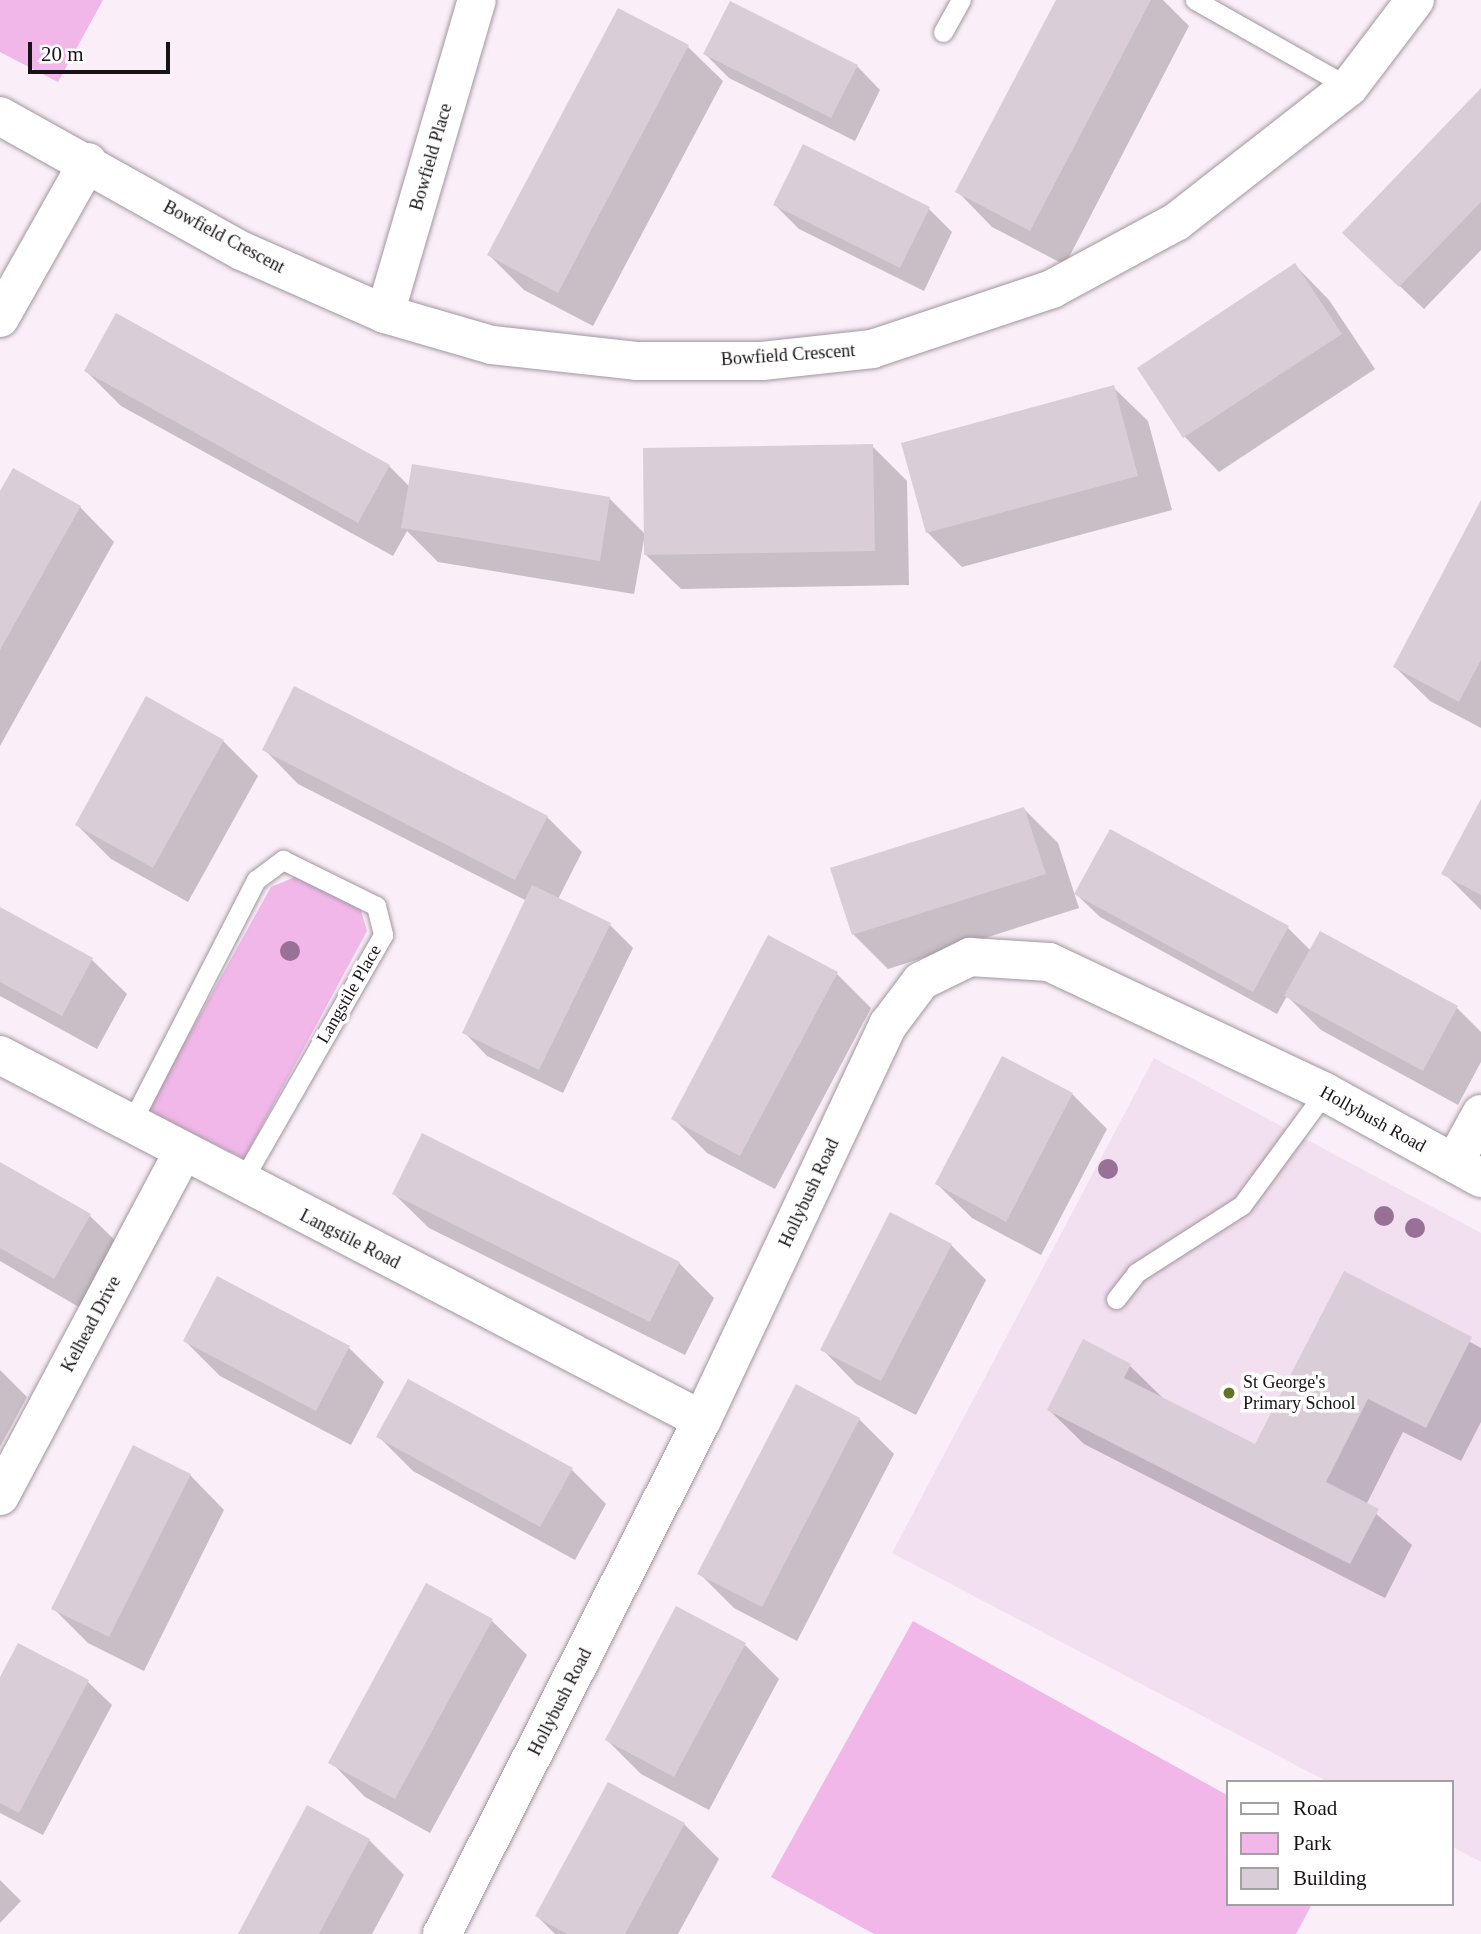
<!DOCTYPE html>
<style>
body{margin:0}
#map{position:relative;width:1481px;height:1934px;overflow:hidden;background:#faeef8;font-family:"Times New Roman",serif}
div>[style]{position:absolute}
.built>*{inset:0;background:#f2dfef}
.green>*{inset:0;background:#f0b7e8}
.shadow>*{inset:0;background:#0003}
.building>*{inset:0;background:#d9cdd7}
.roads{filter:drop-shadow(0 0 2px #a1969f) drop-shadow(0 0 2px #a1969f)}
.lane>*{height:19px;margin:-9.5px;padding:0 9.5px;transform-origin:9.5px;border-radius:9.5px;background:#fff}
.street>*{height:38px;margin:-19px;padding:0 19px;transform-origin:19px;border-radius:19px;background:#fff}
.trees>*{width:20px;height:20px;margin:-10px;border-radius:50%;background:#997096}
.dots>*{width:19px;height:19px;translate:-50% -50%;box-sizing:border-box;border:4px solid #fff;border-radius:50%}
span{translate:-50% -50%;white-space:nowrap;text-align:center;line-height:1.15;-webkit-text-stroke:7px #fff;paint-order:stroke}
.street-label{font-size:18px;color:#171316}
.poi-label{font-size:18px;color:#171316}
.left{translate:0 -50%;text-align:left}
.legend{position:absolute;left:1226px;top:1780px;width:228px;height:126px;box-sizing:border-box;background:#fff;border:2px solid #a2a1a2;margin:0;padding:9px 12px;list-style:none;font-size:21px;color:#171316}
.legend li{display:flex;align-items:center;gap:14px;height:35px}
.legend b{width:35px;border:2px solid #a2a1a2}
.scale{position:absolute;left:28px;top:42px;width:142px;height:32px;box-sizing:border-box;border:4px solid #171316;border-top:0;padding-left:9px;font-size:21px;line-height:24px;white-space:nowrap;color:#171316;-webkit-text-stroke:5px #fff;paint-order:stroke}
</style>
<div id="map">
<div class="built">
<i style="clip-path:polygon(1154px 1058px,1481px 1233px,1481px 1862px,1451px 1846px,1451px 1782px,1328px 1782px,892px 1553px)"></i>
</div>
<div class="green">
<i style="clip-path:polygon(0 0,103px 0,58px 82px,0 52px)"></i>
<i style="clip-path:polygon(295px 877px,360px 908px,367px 931px,244px 1159px,147px 1110px,271px 887px)"></i>
<i style="clip-path:polygon(913px 1621px,1227px 1795px,1227px 1904px,1312px 1904px,1296px 1934px,874px 1934px,771px 1877px)"></i>
</div>
<div class="shadow">
<i style="clip-path:polygon(1058px 0,1163px 0,1189px 26px,1065px 265px,992px 227px,958px 192px)"></i>
<i style="clip-path:polygon(688px 47px,723px 81px,593px 326px,524px 290px,489px 255px)"></i>
<i style="clip-path:polygon(705px 54px,857px 66px,880px 90px,855px 141px,729px 78px)"></i>
<i style="clip-path:polygon(1481px 90px,1481px 250px,1424px 309px,1368px 256px)"></i>
<i style="clip-path:polygon(775px 205px,929px 209px,952px 232px,924px 291px,799px 229px)"></i>
<i style="clip-path:polygon(1295px 265px,1329px 300px,1375px 369px,1219px 472px,1185px 437px,1139px 368px)"></i>
<i style="clip-path:polygon(86px 371px,389px 466px,410px 487px,609px 498px,645px 534px,634px 594px,438px 562px,407px 531px,393px 556px,121px 406px)"></i>
<i style="clip-path:polygon(1113px 387px,1148px 421px,1172px 510px,962px 567px,927px 532px)"></i>
<i style="clip-path:polygon(872px 446px,907px 481px,909px 585px,681px 589px,646px 555px)"></i>
<i style="clip-path:polygon(0 495px,80px 507px,114px 542px,0 746px)"></i>
<i style="clip-path:polygon(1481px 503px,1481px 728px,1430px 701px,1395px 667px)"></i>
<i style="clip-path:polygon(223px 741px,258px 776px,188px 902px,111px 859px,77px 825px)"></i>
<i style="clip-path:polygon(264px 749px,547px 817px,582px 852px,558px 899px,609px 924px,633px 948px,563px 1093px,487px 1056px,464px 1032px,527px 901px,298px 784px)"></i>
<i style="clip-path:polygon(1481px 803px,1481px 910px,1444px 873px)"></i>
<i style="clip-path:polygon(1024px 809px,1058px 843px,1079px 908px,888px 969px,854px 935px,833px 869px)"></i>
<i style="clip-path:polygon(1076px 894px,1288px 928px,1311px 951px,1457px 1008px,1481px 1032px,1481px 1062px,1458px 1105px,1321px 1030px,1287px 996px,1277px 1014px,1100px 917px)"></i>
<i style="clip-path:polygon(0 909px,92px 960px,127px 994px,97px 1049px,0 996px)"></i>
<i style="clip-path:polygon(837px 974px,871px 1008px,775px 1189px,707px 1153px,673px 1118px)"></i>
<i style="clip-path:polygon(1003px 1059px,1072px 1094px,1107px 1129px,1041px 1255px,972px 1218px,937px 1184px)"></i>
<i style="clip-path:polygon(0 1164px,90px 1216px,125px 1250px,89px 1313px,0 1261px)"></i>
<i style="clip-path:polygon(394px 1194px,679px 1263px,714px 1298px,685px 1355px,429px 1228px)"></i>
<i style="clip-path:polygon(951px 1245px,986px 1280px,916px 1415px,856px 1384px,822px 1349px)"></i>
<i style="clip-path:polygon(1345px 1273px,1481px 1348px,1481px 1422px,1461px 1461px,1403px 1432px,1366px 1505px,1412px 1545px,1385px 1598px,1084px 1444px,1049px 1410px,1130px 1366px,1165px 1400px,1256px 1447px)"></i>
<i style="clip-path:polygon(218px 1278px,349px 1348px,384px 1382px,351px 1445px,220px 1376px,185px 1341px)"></i>
<i style="clip-path:polygon(0 1370px,27px 1397px,0 1447px)"></i>
<i style="clip-path:polygon(859px 1419px,894px 1454px,797px 1641px,734px 1608px,699px 1573px)"></i>
<i style="clip-path:polygon(379px 1437px,572px 1470px,606px 1504px,575px 1560px,413px 1471px)"></i>
<i style="clip-path:polygon(190px 1475px,224px 1510px,144px 1671px,88px 1643px,54px 1609px)"></i>
<i style="clip-path:polygon(492px 1621px,527px 1655px,430px 1833px,365px 1797px,331px 1762px)"></i>
<i style="clip-path:polygon(745px 1645px,779px 1679px,709px 1810px,641px 1774px,607px 1740px)"></i>
<i style="clip-path:polygon(0 1681px,88px 1682px,112px 1705px,43px 1835px,0 1813px)"></i>
<i style="clip-path:polygon(609px 1784px,684px 1824px,719px 1859px,678px 1934px,555px 1934px,537px 1916px)"></i>
<i style="clip-path:polygon(369px 1840px,404px 1875px,372px 1934px,240px 1934px)"></i>
<i style="clip-path:polygon(0 1880px,21px 1901px,0 1923px)"></i>
</div>
<div class="building">
<i style="clip-path:polygon(1056px 0,1151px 0,1030px 231px,955px 192px)"></i>
<i style="clip-path:polygon(730px 1px,858px 65px,831px 118px,703px 54px)"></i>
<i style="clip-path:polygon(618px 8px,689px 45px,558px 293px,487px 255px)"></i>
<i style="clip-path:polygon(1481px 88px,1481px 202px,1399px 287px,1342px 233px)"></i>
<i style="clip-path:polygon(803px 144px,930px 207px,900px 268px,773px 205px)"></i>
<i style="clip-path:polygon(1295px 263px,1342px 334px,1183px 438px,1137px 368px)"></i>
<i style="clip-path:polygon(116px 313px,390px 465px,358px 523px,84px 371px)"></i>
<i style="clip-path:polygon(1114px 385px,1138px 476px,926px 533px,901px 443px)"></i>
<i style="clip-path:polygon(873px 444px,875px 551px,644px 555px,643px 448px)"></i>
<i style="clip-path:polygon(412px 464px,610px 497px,600px 561px,401px 528px)"></i>
<i style="clip-path:polygon(13px 468px,81px 506px,0 650px,0 491px)"></i>
<i style="clip-path:polygon(1481px 500px,1481px 660px,1459px 702px,1393px 667px)"></i>
<i style="clip-path:polygon(294px 686px,548px 816px,515px 880px,262px 750px)"></i>
<i style="clip-path:polygon(146px 696px,224px 740px,153px 868px,75px 825px)"></i>
<i style="clip-path:polygon(1481px 799px,1481px 895px,1441px 874px)"></i>
<i style="clip-path:polygon(1024px 807px,1046px 874px,852px 935px,830px 868px)"></i>
<i style="clip-path:polygon(1110px 829px,1289px 926px,1253px 992px,1074px 894px)"></i>
<i style="clip-path:polygon(532px 885px,611px 923px,539px 1070px,462px 1033px)"></i>
<i style="clip-path:polygon(0 907px,93px 958px,62px 1016px,0 982px)"></i>
<i style="clip-path:polygon(1320px 931px,1458px 1006px,1423px 1071px,1284px 996px)"></i>
<i style="clip-path:polygon(768px 935px,838px 972px,740px 1156px,671px 1119px)"></i>
<i style="clip-path:polygon(1002px 1056px,1073px 1093px,1006px 1222px,935px 1184px)"></i>
<i style="clip-path:polygon(422px 1133px,680px 1262px,650px 1322px,392px 1194px)"></i>
<i style="clip-path:polygon(0 1162px,91px 1214px,54px 1279px,0 1248px)"></i>
<i style="clip-path:polygon(890px 1212px,952px 1244px,881px 1381px,820px 1350px)"></i>
<i style="clip-path:polygon(1344px 1271px,1472px 1337px,1426px 1428px,1368px 1399px,1326px 1482px,1379px 1509px,1350px 1564px,1047px 1410px,1083px 1339px,1131px 1364px,1124px 1378px,1255px 1444px)"></i>
<i style="clip-path:polygon(217px 1276px,350px 1346px,316px 1411px,183px 1341px)"></i>
<i style="clip-path:polygon(408px 1379px,573px 1468px,540px 1527px,376px 1437px)"></i>
<i style="clip-path:polygon(796px 1384px,860px 1418px,762px 1607px,697px 1574px)"></i>
<i style="clip-path:polygon(133px 1445px,191px 1474px,109px 1637px,51px 1609px)"></i>
<i style="clip-path:polygon(426px 1583px,493px 1619px,395px 1799px,328px 1763px)"></i>
<i style="clip-path:polygon(676px 1606px,746px 1643px,674px 1777px,605px 1740px)"></i>
<i style="clip-path:polygon(18px 1643px,89px 1680px,19px 1813px,0 1803px,0 1677px)"></i>
<i style="clip-path:polygon(608px 1782px,685px 1823px,625px 1934px,567px 1934px,535px 1916px)"></i>
<i style="clip-path:polygon(307px 1805px,370px 1839px,319px 1934px,238px 1934px)"></i>
</div>
<div class="roads">
<div class="lane">
<i style="left:1195px;top:0;width:177px;rotate:29.5deg"></i>
<i style="left:943px;top:32px;width:37px;rotate:-61deg"></i>
<i style="left:130px;top:1125px;width:276px;rotate:-62.8deg"></i>
<i style="left:256px;top:880px;width:34px;rotate:-37deg"></i>
<i style="left:283px;top:860px;width:104px;rotate:26.3deg"></i>
<i style="left:376px;top:906px;width:30px;rotate:76deg"></i>
<i style="left:383px;top:935px;width:286px;rotate:119.8deg"></i>
<i style="left:1116px;top:1299px;width:33px;rotate:-52deg"></i>
<i style="left:1136px;top:1273px;width:126px;rotate:-32.7deg"></i>
<i style="left:1242px;top:1205px;width:140px;rotate:-53.7deg"></i>
</div>
<div class="street">
<i style="left:0;top:116px;width:277px;rotate:29.2deg"></i>
<i style="left:242px;top:251px;width:156px;rotate:23.8deg"></i>
<i style="left:385px;top:314px;width:111px;rotate:16.2deg"></i>
<i style="left:492px;top:345px;width:145px;rotate:6.3deg"></i>
<i style="left:636px;top:361px;width:126px"></i>
<i style="left:762px;top:361px;width:111px;rotate:-6.2deg"></i>
<i style="left:872px;top:349px;width:190px;rotate:-18.4deg"></i>
<i style="left:1052px;top:289px;width:141px;rotate:-28.4deg"></i>
<i style="left:1176px;top:222px;width:219px;rotate:-38deg"></i>
<i style="left:1349px;top:87px;width:109px;rotate:-52.8deg"></i>
<i style="left:385px;top:314px;width:327px;rotate:-73.7deg"></i>
<i style="left:0;top:318px;width:179px;rotate:-60.6deg"></i>
<i style="left:0;top:1055px;width:791px;rotate:27.47deg"></i>
<i style="left:1454px;top:1163px;width:56px;rotate:-61.1deg"></i>
<i style="left:0;top:1496px;width:388px;rotate:-62deg"></i>
<i style="left:442px;top:1934px;width:576px;rotate:-63.17deg"></i>
<i style="left:702px;top:1420px;width:437px;rotate:-64.8deg"></i>
<i style="left:888px;top:1025px;width:55px;rotate:-53.1deg"></i>
<i style="left:921px;top:981px;width:55px;rotate:-26.1deg"></i>
<i style="left:970px;top:957px;width:79px;rotate:3.6deg"></i>
<i style="left:1049px;top:962px;width:305px;rotate:25.2deg"></i>
<i style="left:1325px;top:1092px;width:178px;rotate:28.9deg"></i>
</div>
</div>
<div class="trees">
<i style="left:290px;top:951px"></i>
<i style="left:1108px;top:1169px"></i>
<i style="left:1384px;top:1216px"></i>
<i style="left:1415px;top:1228px"></i>
</div>
<div class="dots">
<i style="left:1229px;top:1393px;background:#637524"></i>
</div>
<div class="street-label">
<span style="left:431px;top:157px;rotate:-74deg">Bowfield Place</span>
<span style="left:224px;top:237px;rotate:28deg">Bowfield Crescent</span>
<span style="left:788px;top:355px;rotate:-4deg">Bowfield Crescent</span>
<span style="left:349px;top:994px;rotate:-60deg">Langstile Place</span>
<span style="left:1373px;top:1119px;rotate:29deg">Hollybush Road</span>
<span style="left:809px;top:1193px;rotate:-65deg">Hollybush Road</span>
<span style="left:350px;top:1239px;rotate:27deg">Langstile Road</span>
<span style="left:91px;top:1324px;rotate:-62deg">Kelhead Drive</span>
<span style="left:560px;top:1702px;rotate:-63deg">Hollybush Road</span>
</div>
<div class="poi-label">
<span class="left" style="left:1243px;top:1393px">St George's<br>Primary School</span>
</div>
<ul class="legend">
<li><b style="height:9px;background:#fff"></b>Road</li>
<li><b style="height:19px;background:#f0b7e8"></b>Park</li>
<li><b style="height:19px;background:#d9cdd7"></b>Building</li>
</ul>
<div class="scale">20 m</div>
</div>
